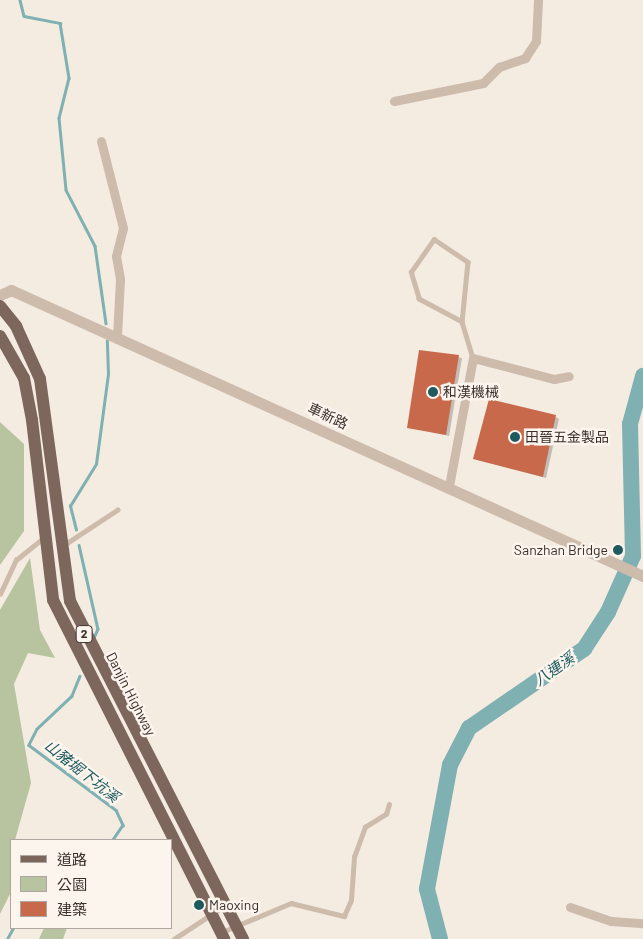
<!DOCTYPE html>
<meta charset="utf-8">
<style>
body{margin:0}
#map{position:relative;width:643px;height:939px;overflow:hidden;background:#f4ebe1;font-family:Barlow,"Noto Sans TC",sans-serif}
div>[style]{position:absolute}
.green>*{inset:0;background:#b8c4a0}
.shadow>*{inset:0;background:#0003}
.stream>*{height:2.5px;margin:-1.25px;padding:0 1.25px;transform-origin:1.25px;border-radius:1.25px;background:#7fb0b2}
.river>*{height:16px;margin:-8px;padding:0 8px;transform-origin:8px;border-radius:8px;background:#7fb0b2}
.building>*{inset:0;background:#c8694b}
.service>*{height:4.5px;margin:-2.25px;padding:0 2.25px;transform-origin:2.25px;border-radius:2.25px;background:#cdbbac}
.minor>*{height:9px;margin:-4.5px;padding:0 4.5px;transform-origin:4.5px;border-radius:4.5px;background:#cdbbac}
.tertiary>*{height:11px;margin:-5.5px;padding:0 5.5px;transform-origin:5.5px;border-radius:5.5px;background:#cdbbac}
.primary>*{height:12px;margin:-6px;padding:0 6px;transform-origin:6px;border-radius:6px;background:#7d675c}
.dots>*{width:14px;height:14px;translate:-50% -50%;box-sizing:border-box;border:2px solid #fbf5ee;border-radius:50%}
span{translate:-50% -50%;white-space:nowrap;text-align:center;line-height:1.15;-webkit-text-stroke:5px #fbf5ee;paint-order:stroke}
.shield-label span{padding:1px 4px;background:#fbf5ee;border:1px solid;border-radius:4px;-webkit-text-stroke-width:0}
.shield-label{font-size:12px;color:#3b302b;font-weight:700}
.poi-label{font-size:14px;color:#3b302b}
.left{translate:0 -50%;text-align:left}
.right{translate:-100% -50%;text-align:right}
.street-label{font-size:14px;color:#3b302b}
.water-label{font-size:15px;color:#1f5a5e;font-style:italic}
.legend{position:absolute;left:10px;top:839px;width:162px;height:90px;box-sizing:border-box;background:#fbf5ee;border:1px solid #aea6a0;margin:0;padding:6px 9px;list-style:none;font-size:15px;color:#3b302b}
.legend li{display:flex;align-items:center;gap:10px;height:25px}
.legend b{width:25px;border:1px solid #aea6a0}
</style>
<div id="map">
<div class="green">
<i style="clip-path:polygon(0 422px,24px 444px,24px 531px,0 565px)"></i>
<i style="clip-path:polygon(30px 558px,40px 630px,55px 658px,28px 653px,14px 684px,31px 783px,15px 840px,11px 840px,11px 892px,0 914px,0 610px)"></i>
<i style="clip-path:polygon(44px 928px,67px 928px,63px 939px,39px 939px)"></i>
</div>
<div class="shadow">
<i style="clip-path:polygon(420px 352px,462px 358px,449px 436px,409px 427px)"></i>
<i style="clip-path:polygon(556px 417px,559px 419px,546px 478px,478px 460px)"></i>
</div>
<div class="stream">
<i style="left:20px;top:0;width:16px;rotate:76deg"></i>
<i style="left:24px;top:16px;width:37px;rotate:11deg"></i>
<i style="left:60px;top:23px;width:56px;rotate:80.7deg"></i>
<i style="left:69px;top:78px;width:41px;rotate:104deg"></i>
<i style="left:59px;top:118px;width:72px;rotate:84.4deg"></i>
<i style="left:66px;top:190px;width:63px;rotate:62.6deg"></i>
<i style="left:95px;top:246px;width:78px;rotate:81.9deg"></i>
<i style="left:76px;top:530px;width:25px;rotate:-104deg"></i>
<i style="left:70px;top:506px;width:49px;rotate:-58.2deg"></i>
<i style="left:96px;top:464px;width:91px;rotate:-82.4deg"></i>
<i style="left:108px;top:374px;width:33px;rotate:-92deg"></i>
<i style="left:79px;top:545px;width:86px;rotate:77.3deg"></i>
<i style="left:98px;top:629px;width:10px;rotate:114deg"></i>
<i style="left:80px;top:676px;width:22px;rotate:112deg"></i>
<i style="left:72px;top:696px;width:48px;rotate:136.7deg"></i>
<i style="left:37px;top:729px;width:18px;rotate:117deg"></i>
<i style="left:29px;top:745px;width:109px;rotate:36.8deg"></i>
<i style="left:116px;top:810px;width:17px;rotate:65deg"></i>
<i style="left:123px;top:825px;width:18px;rotate:124deg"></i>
<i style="left:7px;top:939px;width:13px;rotate:-61deg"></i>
</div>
<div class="river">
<i style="left:440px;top:939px;width:52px;rotate:-104.6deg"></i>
<i style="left:427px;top:889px;width:126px;rotate:-79.5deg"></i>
<i style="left:450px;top:765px;width:42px;rotate:-62.8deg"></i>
<i style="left:469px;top:728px;width:140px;rotate:-34.5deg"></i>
<i style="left:584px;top:649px;width:44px;rotate:-57deg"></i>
<i style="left:608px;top:612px;width:61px;rotate:-65.9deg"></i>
<i style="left:633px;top:556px;width:132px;rotate:-91.3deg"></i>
<i style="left:630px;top:424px;width:50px;rotate:-74.8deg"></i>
</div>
<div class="building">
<i style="clip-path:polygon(419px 350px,459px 355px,446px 435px,407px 428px)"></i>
<i style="clip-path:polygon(489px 399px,556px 415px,543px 477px,473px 459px)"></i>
</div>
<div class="service">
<i style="left:462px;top:322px;width:49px;rotate:-151.9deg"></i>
<i style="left:419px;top:299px;width:28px;rotate:-107deg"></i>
<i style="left:411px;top:272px;width:40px;rotate:-55.1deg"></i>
<i style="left:434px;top:239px;width:41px;rotate:34.1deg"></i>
<i style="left:468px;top:262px;width:60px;rotate:95.7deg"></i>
<i style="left:462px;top:322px;width:38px;rotate:73deg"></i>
<i style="left:64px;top:545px;width:64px;rotate:-33.4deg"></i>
<i style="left:0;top:594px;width:38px;rotate:-65deg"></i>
<i style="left:16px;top:560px;width:35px;rotate:-39deg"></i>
<i style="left:222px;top:932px;width:75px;rotate:-22.8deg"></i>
<i style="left:291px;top:903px;width:55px;rotate:13.8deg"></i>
<i style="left:344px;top:916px;width:17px;rotate:-66deg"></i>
<i style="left:351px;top:900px;width:43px;rotate:-86deg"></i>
<i style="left:354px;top:857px;width:32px;rotate:-70deg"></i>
<i style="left:365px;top:827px;width:25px;rotate:-32deg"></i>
<i style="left:386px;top:814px;width:10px;rotate:-73deg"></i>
<i style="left:174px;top:939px;width:60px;rotate:-33.4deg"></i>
</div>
<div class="minor">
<i style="left:394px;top:101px;width:91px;rotate:-11.4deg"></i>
<i style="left:483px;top:83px;width:23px;rotate:-45deg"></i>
<i style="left:499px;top:67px;width:28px;rotate:-19deg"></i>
<i style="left:525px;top:58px;width:20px;rotate:-57deg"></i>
<i style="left:536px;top:41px;width:41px;rotate:-87.2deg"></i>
<i style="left:101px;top:141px;width:90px;rotate:75.8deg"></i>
<i style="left:123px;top:228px;width:29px;rotate:104deg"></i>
<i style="left:116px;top:256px;width:23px;rotate:80deg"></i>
<i style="left:120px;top:279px;width:58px;rotate:93deg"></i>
<i style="left:449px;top:486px;width:130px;rotate:-79.4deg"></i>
<i style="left:473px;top:358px;width:84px;rotate:14.5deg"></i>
<i style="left:554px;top:379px;width:15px;rotate:-11deg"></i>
<i style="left:570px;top:907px;width:43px;rotate:18.9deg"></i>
<i style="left:611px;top:921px;width:32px;rotate:4deg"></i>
</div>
<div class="tertiary">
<i style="left:0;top:295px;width:12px;rotate:-24deg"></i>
<i style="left:11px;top:290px;width:694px;rotate:24.35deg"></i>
</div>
<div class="primary">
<i style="left:0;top:306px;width:26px;rotate:51deg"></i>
<i style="left:16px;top:326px;width:58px;rotate:65.6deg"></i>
<i style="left:40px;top:379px;width:224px;rotate:82.3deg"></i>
<i style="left:70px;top:601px;width:380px;rotate:62.9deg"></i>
<i style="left:0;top:336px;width:48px;rotate:60.3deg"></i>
<i style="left:24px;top:378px;width:43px;rotate:79.2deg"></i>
<i style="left:32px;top:420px;width:181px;rotate:83.3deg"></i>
<i style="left:53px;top:600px;width:380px;rotate:63.2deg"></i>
</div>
<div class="dots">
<i style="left:433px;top:392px;background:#1f5a5e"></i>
<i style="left:515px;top:437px;background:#1f5a5e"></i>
<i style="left:618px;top:550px;background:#1f5a5e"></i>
<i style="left:199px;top:905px;background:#1f5a5e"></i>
</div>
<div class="shield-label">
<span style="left:84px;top:634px">2</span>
</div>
<div class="poi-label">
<span class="left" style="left:443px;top:392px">和漢機械</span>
<span class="left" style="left:525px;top:437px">田晉五金製品</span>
<span class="right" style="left:608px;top:550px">Sanzhan Bridge</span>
<span class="left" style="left:209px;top:905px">Maoxing</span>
</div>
<div class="street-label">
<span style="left:328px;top:416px;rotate:25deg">車新路</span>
<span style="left:131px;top:694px;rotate:63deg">Danjin Highway</span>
</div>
<div class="water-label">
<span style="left:554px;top:669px;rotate:-35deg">八連溪</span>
<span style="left:82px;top:771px;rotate:38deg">山豬堀下坑溪</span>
</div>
<ul class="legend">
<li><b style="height:6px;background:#7d675c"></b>道路</li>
<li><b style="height:14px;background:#b8c4a0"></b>公園</li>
<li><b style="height:14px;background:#c8694b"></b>建築</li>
</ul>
</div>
